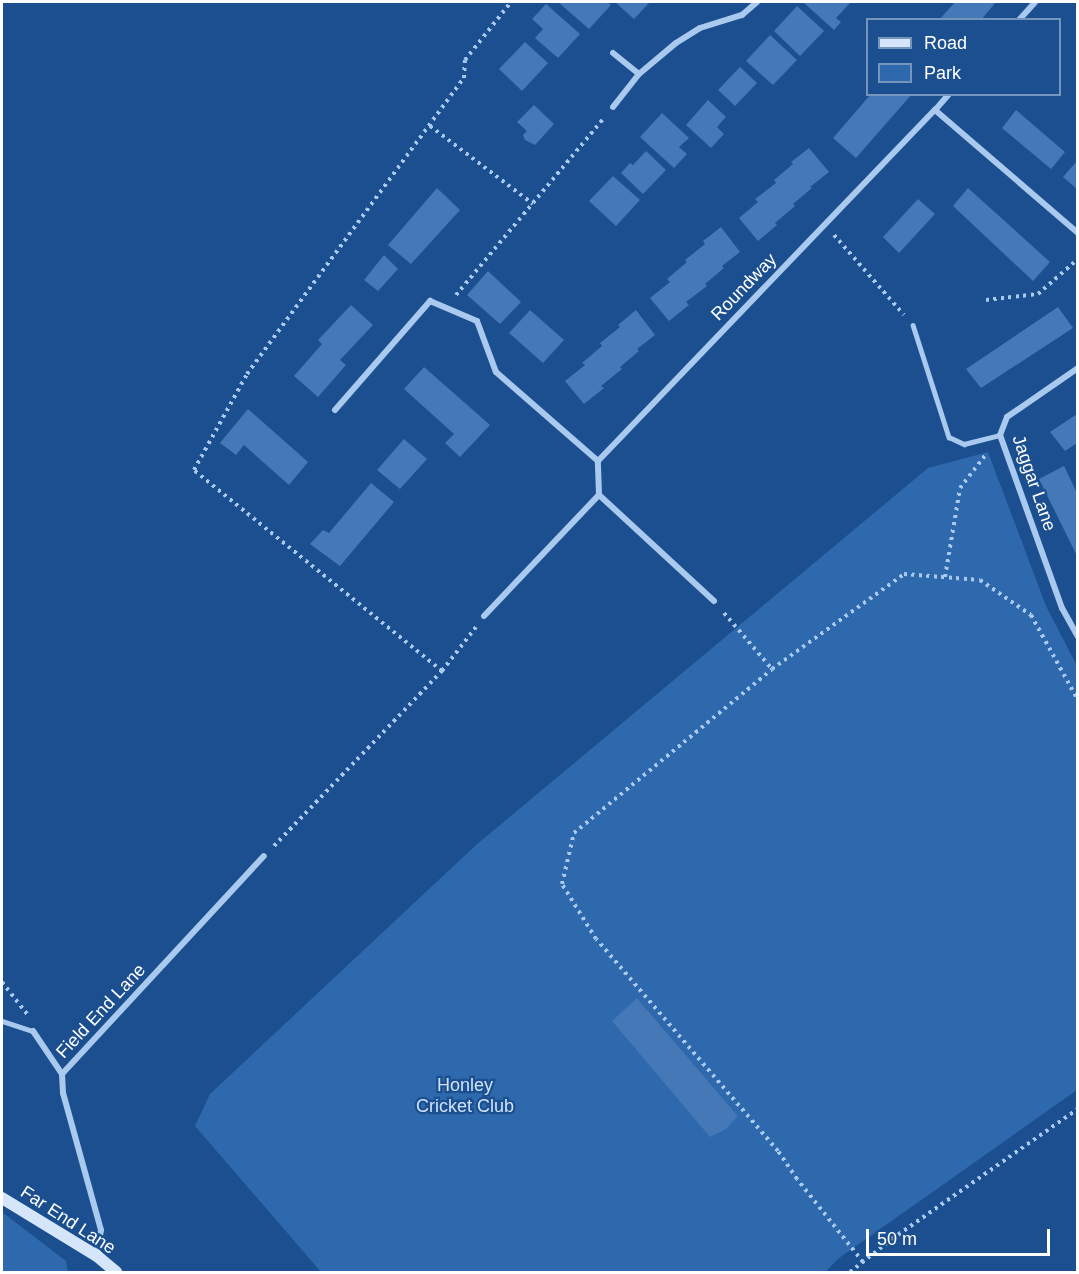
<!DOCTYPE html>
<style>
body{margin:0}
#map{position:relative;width:1079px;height:1274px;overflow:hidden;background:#1b4f8f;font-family:Helvetica,sans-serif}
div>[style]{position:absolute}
.green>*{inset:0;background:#2e69ad}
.building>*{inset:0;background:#4478b7}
.path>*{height:4px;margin-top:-2px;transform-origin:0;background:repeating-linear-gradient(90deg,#a9c9ee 0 3px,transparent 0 7.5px)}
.lane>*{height:4.5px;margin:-2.25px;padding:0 2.25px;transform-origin:2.25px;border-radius:2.25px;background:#a9c9ee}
.street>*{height:6px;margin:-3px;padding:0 3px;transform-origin:3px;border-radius:3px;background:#a9c9ee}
.secondary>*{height:12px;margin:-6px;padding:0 6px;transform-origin:6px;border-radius:6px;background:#d6e6fa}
span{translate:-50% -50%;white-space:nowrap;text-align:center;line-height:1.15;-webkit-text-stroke:4.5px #1b4f8f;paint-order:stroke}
.street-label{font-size:18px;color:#fff}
.park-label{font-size:18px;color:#cfe3fa}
.frame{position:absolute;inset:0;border:3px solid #fff;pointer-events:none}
.legend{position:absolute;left:866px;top:18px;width:195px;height:78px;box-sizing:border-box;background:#1b4f8f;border:2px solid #7695bc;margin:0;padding:8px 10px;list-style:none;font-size:18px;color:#fff}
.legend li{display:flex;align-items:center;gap:12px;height:30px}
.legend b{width:30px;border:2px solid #7695bc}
.scale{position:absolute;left:866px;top:1229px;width:184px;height:27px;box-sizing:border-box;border:3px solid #fff;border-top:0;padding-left:8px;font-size:18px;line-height:21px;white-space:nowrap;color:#fff;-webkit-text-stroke:4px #1b4f8f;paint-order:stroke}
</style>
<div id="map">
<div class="green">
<i style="clip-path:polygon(evenodd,988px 452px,1046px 606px,1077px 666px,1077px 1090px,839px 1258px,825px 1272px,321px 1272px,195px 1126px,210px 1094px,476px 845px,928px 468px,988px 452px,637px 998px,738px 1116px,726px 1128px,637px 998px)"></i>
<i style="clip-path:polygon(2px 1212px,66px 1261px,68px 1272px,2px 1272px)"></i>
</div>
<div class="building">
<i style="clip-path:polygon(558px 2px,607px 2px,611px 5px,589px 29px)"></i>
<i style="clip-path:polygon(615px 2px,650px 2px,634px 19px)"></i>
<i style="clip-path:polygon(803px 2px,851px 2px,836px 18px,841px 22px,834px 30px)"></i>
<i style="clip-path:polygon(955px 2px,996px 2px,981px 20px,939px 20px)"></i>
<i style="clip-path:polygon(546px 4px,580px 34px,558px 58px,535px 38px,543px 29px,532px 19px)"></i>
<i style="clip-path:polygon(797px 6px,824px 31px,800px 56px,774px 31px)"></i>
<i style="clip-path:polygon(770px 35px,797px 60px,773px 85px,746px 61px)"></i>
<i style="clip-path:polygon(525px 42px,548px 63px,522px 91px,499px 69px)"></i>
<i style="clip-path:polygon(740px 67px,757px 83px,735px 106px,718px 90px)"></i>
<i style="clip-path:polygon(871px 94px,912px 94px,856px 158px,833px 138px)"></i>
<i style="clip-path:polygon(708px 100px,726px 117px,717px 127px,724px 134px,711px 148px,686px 125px)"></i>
<i style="clip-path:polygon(534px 105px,554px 124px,535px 145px,525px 140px,523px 135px,527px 131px,517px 122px)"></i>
<i style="clip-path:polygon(1016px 110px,1065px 152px,1051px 169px,1002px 128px)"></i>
<i style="clip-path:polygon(662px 113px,689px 138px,679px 147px,687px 154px,674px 168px,640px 137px)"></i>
<i style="clip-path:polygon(809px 148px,829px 172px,810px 187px,812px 188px,793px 204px,795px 206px,775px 223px,777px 225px,758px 241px,739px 218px,758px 202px,755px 199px,776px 183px,774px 180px,793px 164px,791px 162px)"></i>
<i style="clip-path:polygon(646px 151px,666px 170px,643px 194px,621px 173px,630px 163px,633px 165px)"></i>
<i style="clip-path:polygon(1077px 161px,1077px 189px,1063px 177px)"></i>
<i style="clip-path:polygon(613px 176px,640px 200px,616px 226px,589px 201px)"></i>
<i style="clip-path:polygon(437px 188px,460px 210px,411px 264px,388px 245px)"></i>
<i style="clip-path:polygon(968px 188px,1050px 262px,1033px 281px,953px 206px)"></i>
<i style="clip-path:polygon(918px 199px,935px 214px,899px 253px,883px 237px)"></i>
<i style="clip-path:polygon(721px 227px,740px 252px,722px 266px,724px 268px,705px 284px,707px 286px,686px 302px,689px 305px,669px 321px,650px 298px,670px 282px,667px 279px,687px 262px,685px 260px,705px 244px,703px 241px)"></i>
<i style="clip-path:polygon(384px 255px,398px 269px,378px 291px,364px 280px)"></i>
<i style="clip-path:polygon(488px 271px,521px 302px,500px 324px,467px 295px)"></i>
<i style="clip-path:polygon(351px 305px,373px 325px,340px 360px,346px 365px,318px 397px,294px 376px,322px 344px,318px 340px)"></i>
<i style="clip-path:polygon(1058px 307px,1073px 328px,981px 388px,966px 369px)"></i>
<i style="clip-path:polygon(530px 310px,564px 340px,543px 363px,509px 333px)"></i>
<i style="clip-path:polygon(636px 310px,655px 335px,637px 349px,639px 351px,620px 367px,622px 369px,601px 386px,604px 388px,584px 404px,565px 381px,585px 365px,582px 363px,602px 346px,600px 343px,620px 327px,618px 325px)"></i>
<i style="clip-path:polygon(424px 367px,490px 425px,460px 457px,445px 443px,454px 434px,404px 389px)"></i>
<i style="clip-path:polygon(248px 409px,308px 462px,289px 485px,244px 445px,236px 455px,220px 443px)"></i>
<i style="clip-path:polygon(1077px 414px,1077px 443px,1065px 451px,1050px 432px)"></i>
<i style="clip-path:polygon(404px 439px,427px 459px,400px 489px,377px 470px)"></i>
<i style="clip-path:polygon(1064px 466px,1077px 493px,1077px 556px,1039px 479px)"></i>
<i style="clip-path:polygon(371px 483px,394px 502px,340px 566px,310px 544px,323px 530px,329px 533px)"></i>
<i style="clip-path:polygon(637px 998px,738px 1116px,726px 1129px,710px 1137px,612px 1021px)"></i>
</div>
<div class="path">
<i style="left:430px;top:126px;width:129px;rotate:37.1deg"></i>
<i style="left:834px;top:235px;width:106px;rotate:48.8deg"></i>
<i style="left:456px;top:295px;width:232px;rotate:-50.1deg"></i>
<i style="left:986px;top:300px;width:52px;rotate:-6.6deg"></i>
<i style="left:1038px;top:294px;width:53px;rotate:-41.2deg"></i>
<i style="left:945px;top:577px;width:90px;rotate:-80.4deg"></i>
<i style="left:960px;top:488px;width:44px;rotate:-52.4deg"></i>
<i style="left:724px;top:613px;width:74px;rotate:49.4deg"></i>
<i style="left:476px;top:627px;width:56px;rotate:127.7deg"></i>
<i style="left:442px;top:671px;width:319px;rotate:-141deg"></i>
<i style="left:194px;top:470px;width:110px;rotate:-61.1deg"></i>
<i style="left:247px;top:374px;width:367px;rotate:-53.8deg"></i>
<i style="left:464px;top:78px;width:18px;rotate:-87deg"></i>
<i style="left:465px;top:60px;width:74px;rotate:-51.6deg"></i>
<i style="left:274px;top:846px;width:243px;rotate:-46.2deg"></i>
<i style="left:2px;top:982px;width:41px;rotate:52deg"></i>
<i style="left:863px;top:1262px;width:106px;rotate:-128.5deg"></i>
<i style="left:797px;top:1179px;width:34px;rotate:-124deg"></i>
<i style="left:778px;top:1151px;width:279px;rotate:-130.6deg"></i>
<i style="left:596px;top:939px;width:65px;rotate:-121.7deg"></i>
<i style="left:562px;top:884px;width:52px;rotate:-76.8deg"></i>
<i style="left:574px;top:833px;width:257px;rotate:-39.6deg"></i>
<i style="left:772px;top:669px;width:163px;rotate:-35.7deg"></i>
<i style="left:904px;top:574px;width:76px;rotate:4.5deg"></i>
<i style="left:980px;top:580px;width:62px;rotate:34.5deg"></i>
<i style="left:1031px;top:615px;width:97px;rotate:61.1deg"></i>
<i style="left:850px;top:1272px;width:53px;rotate:-38.2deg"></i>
<i style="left:892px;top:1239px;width:227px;rotate:-35deg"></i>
</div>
<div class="lane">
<i style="left:913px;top:325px;width:118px;rotate:72.2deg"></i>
<i style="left:949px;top:437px;width:17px;rotate:25deg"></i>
<i style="left:964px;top:444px;width:37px;rotate:-14deg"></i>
<i style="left:2px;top:1021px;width:33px;rotate:18deg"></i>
</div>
<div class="street">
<i style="left:1019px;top:20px;width:24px;rotate:-48deg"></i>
<i style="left:613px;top:53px;width:33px;rotate:39deg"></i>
<i style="left:949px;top:94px;width:21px;rotate:131deg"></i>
<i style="left:935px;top:110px;width:189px;rotate:40.7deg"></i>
<i style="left:613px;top:107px;width:42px;rotate:-51.8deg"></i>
<i style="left:639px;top:74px;width:48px;rotate:-40deg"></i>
<i style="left:676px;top:43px;width:28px;rotate:-32deg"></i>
<i style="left:700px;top:28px;width:44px;rotate:-17.2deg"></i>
<i style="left:742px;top:15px;width:20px;rotate:-41deg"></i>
<i style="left:1078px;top:368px;width:86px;rotate:145.4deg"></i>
<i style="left:1007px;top:417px;width:19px;rotate:111deg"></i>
<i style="left:1000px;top:435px;width:184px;rotate:70.3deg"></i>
<i style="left:1062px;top:608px;width:33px;rotate:61deg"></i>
<i style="left:335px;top:410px;width:145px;rotate:-48.9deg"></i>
<i style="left:430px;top:301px;width:51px;rotate:23.1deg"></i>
<i style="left:477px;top:321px;width:54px;rotate:69.6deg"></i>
<i style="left:496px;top:372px;width:135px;rotate:41.1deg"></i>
<i style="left:714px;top:601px;width:156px;rotate:-137.3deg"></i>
<i style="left:599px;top:495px;width:34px;rotate:-92deg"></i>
<i style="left:598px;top:461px;width:487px;rotate:-46.2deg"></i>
<i style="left:484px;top:616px;width:167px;rotate:-46.5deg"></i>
<i style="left:33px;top:1031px;width:52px;rotate:56deg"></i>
<i style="left:97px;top:1255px;width:25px;rotate:-81deg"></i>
<i style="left:101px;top:1230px;width:142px;rotate:-105.5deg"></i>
<i style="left:63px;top:1093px;width:19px;rotate:-93deg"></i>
<i style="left:62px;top:1074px;width:297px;rotate:-47.2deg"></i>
</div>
<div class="secondary">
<i style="left:2px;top:1198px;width:111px;rotate:31.4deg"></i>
<i style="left:97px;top:1256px;width:25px;rotate:40deg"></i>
</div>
<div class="street-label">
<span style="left:744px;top:287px;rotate:-46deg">Roundway</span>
<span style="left:1034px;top:483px;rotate:71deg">Jaggar Lane</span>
<span style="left:101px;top:1011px;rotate:-47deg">Field End Lane</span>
<span style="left:68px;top:1220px;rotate:33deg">Far End Lane</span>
</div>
<div class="park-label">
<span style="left:465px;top:1096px">Honley<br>Cricket Club</span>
</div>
<div class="frame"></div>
<ul class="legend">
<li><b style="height:8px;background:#d6e6fa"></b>Road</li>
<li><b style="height:16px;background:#2e69ad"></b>Park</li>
</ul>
<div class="scale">50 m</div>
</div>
